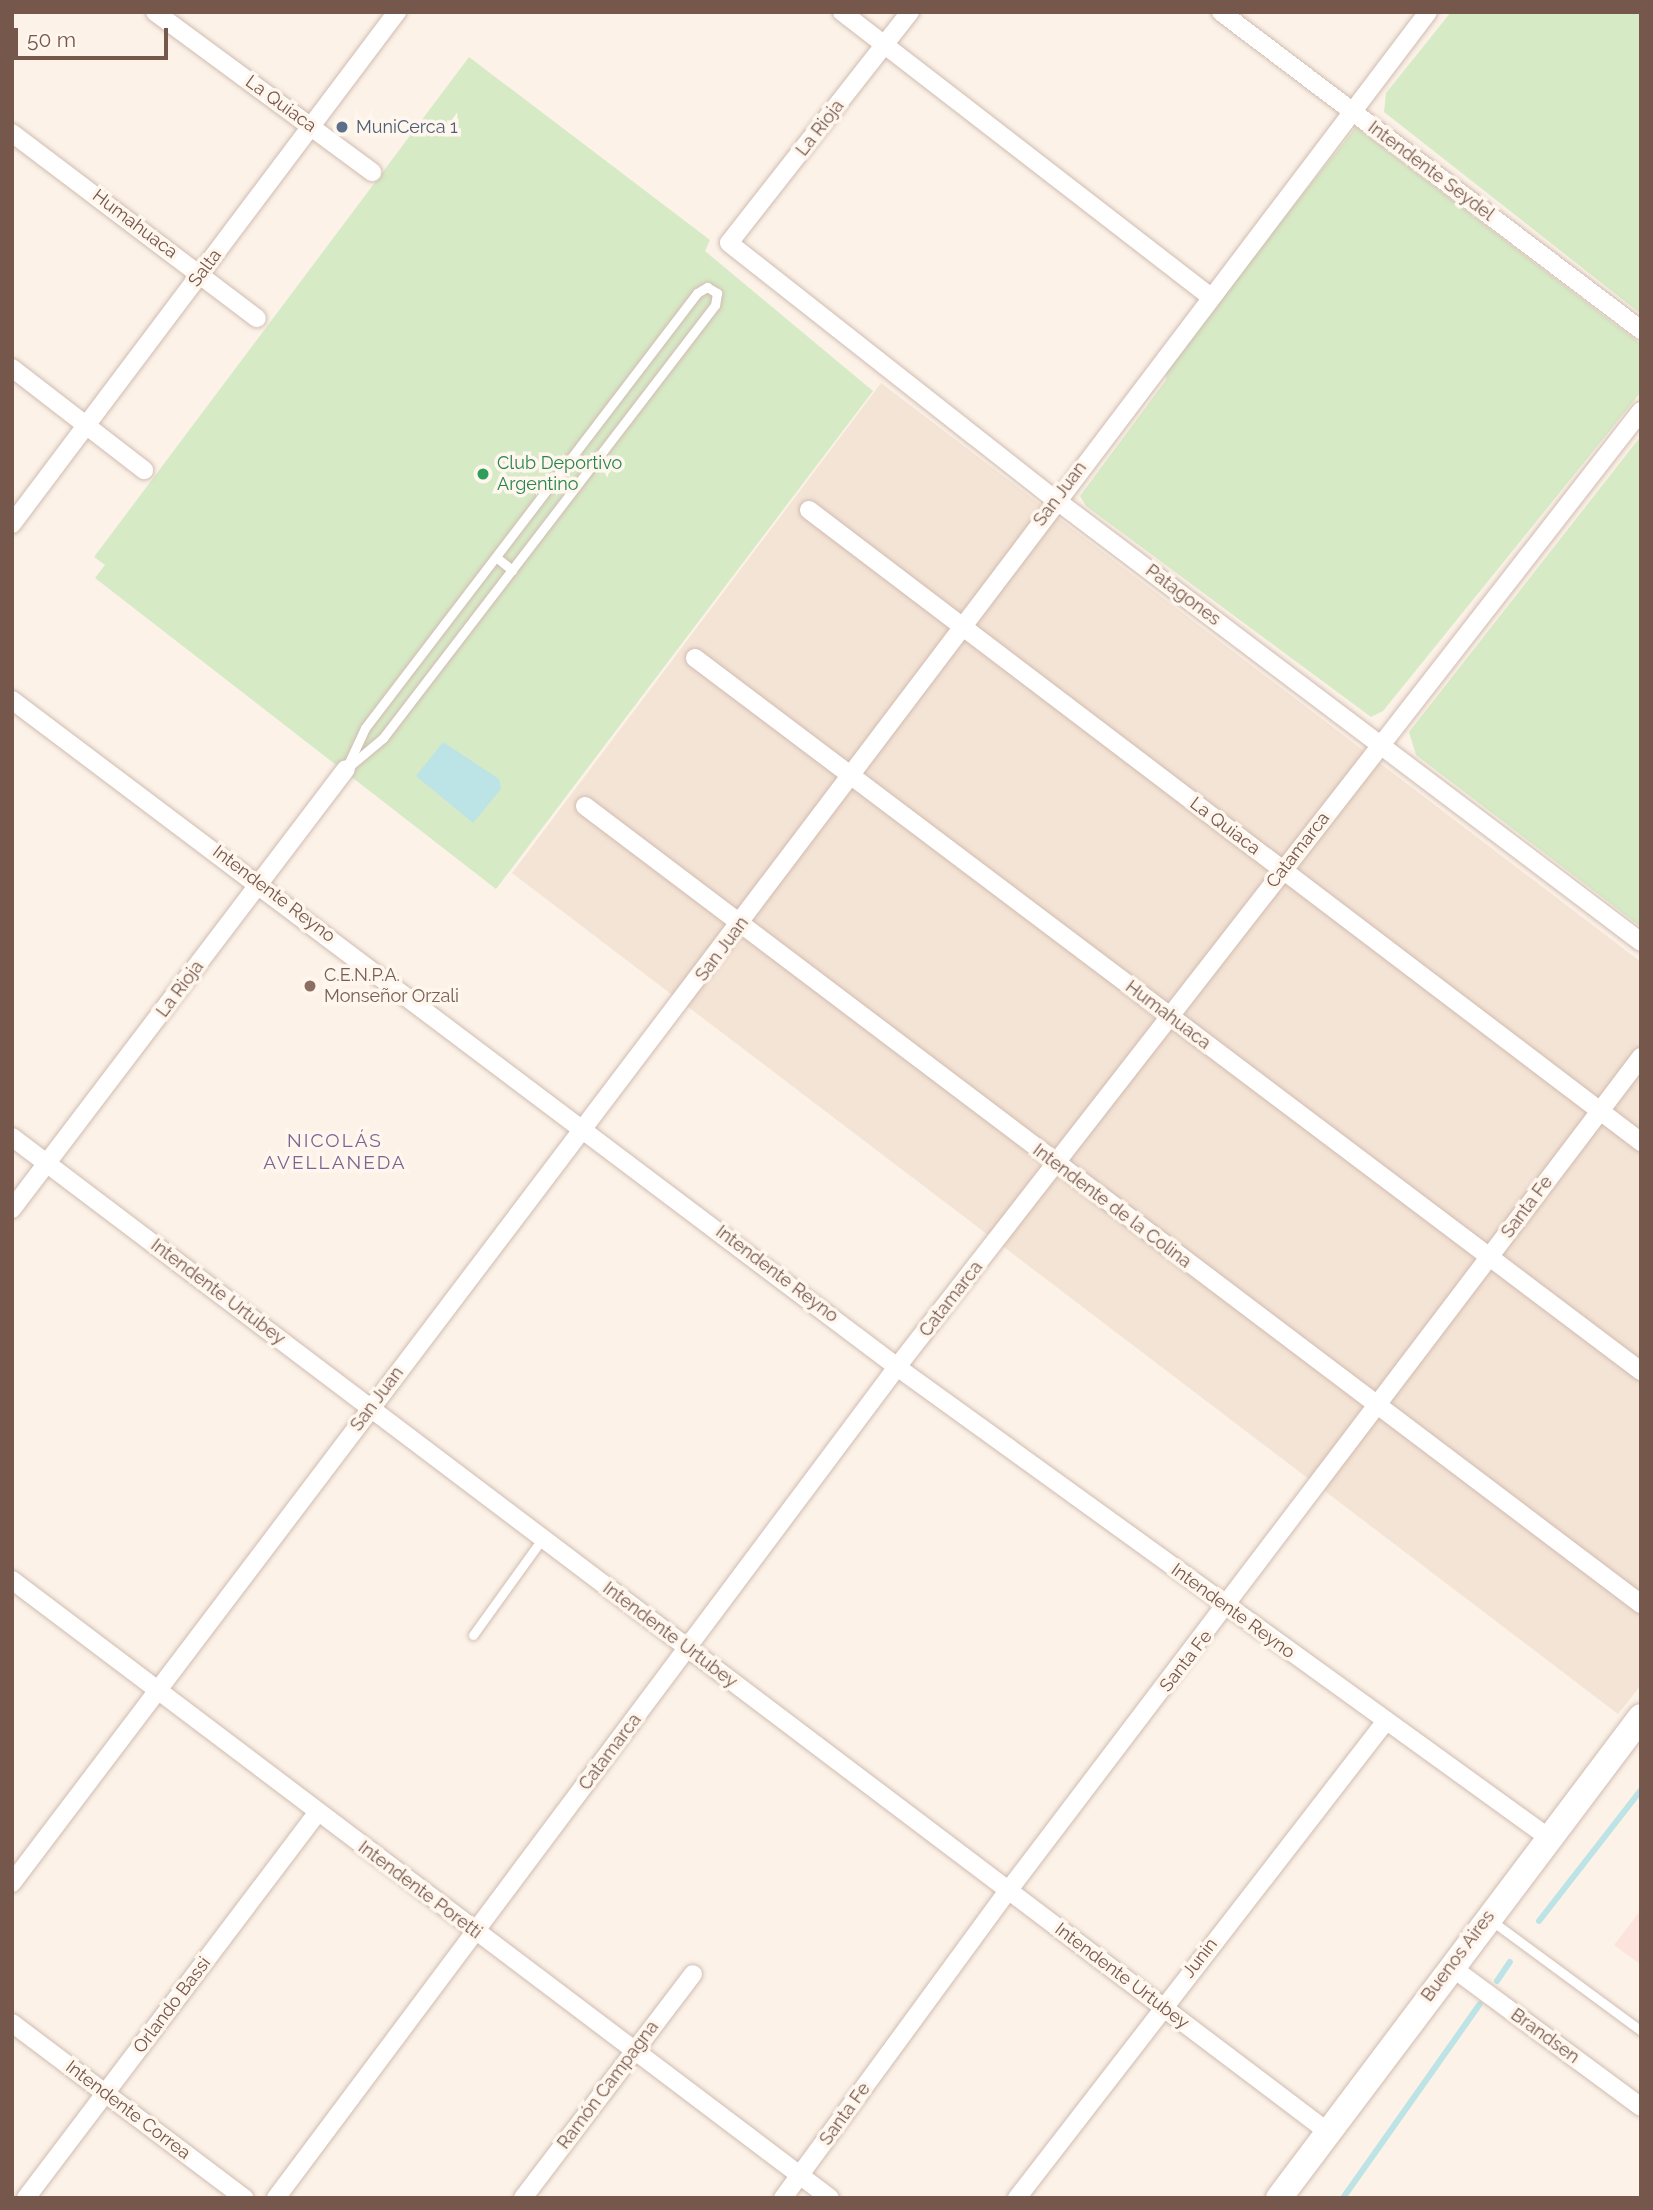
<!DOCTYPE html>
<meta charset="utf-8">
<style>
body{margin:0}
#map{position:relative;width:1653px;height:2210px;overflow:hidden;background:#fcf2e8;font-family:Raleway,sans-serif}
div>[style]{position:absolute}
.residential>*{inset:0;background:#f4e4d6}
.commercial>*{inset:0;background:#fce3dc}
.green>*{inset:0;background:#d7eac6}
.water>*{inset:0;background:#bce3e5}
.stream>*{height:6px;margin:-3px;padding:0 3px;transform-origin:3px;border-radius:3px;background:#bce3e5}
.roads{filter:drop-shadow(0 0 2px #d0bcb0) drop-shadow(0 0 2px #d0bcb0)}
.service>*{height:9px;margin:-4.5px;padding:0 4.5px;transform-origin:4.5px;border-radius:4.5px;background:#fff}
.minor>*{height:18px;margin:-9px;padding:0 9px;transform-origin:9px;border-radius:9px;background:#fff}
.secondary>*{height:26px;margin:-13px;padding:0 13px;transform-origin:13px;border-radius:13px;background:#fff}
.dots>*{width:19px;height:19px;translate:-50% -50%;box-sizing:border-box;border:4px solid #fff7ee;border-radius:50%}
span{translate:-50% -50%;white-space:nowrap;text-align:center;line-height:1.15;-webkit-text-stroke:7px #fff7ee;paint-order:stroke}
.street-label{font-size:18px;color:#76574c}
.service-label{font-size:18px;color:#4e5e75}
.left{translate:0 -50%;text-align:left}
.leisure-label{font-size:18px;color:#27864d}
.education-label{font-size:18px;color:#785e54}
.neighbourhood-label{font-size:19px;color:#7e6492;letter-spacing:2px}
.frame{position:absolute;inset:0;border:14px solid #76574c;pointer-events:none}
.scale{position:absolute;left:14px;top:28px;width:154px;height:32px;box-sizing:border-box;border:4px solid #76574c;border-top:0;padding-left:9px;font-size:21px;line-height:24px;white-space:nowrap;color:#76574c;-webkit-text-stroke:5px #fff7ee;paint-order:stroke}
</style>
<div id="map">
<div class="residential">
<i style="clip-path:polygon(881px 383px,1641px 962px,1641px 1685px,1618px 1714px,512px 873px)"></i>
</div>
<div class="commercial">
<i style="clip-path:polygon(1641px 1910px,1641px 1965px,1614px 1945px)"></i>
</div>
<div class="green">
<i style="clip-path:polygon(1451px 12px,1641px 12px,1641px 314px,1384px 112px,1386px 93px)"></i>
<i style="clip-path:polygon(469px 57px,710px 240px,705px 251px,873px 391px,496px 889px,95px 578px,105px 565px,94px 557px)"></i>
<i style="clip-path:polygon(1356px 127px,1641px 344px,1641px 392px,1383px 711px,1371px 717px,1086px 506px,1080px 496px,1166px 380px,1167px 366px)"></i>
<i style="clip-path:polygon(1641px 436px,1641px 927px,1416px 755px,1409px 732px)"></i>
</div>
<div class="water">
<i style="clip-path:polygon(443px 742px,499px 779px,501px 789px,473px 823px,416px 776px)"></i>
</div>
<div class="stream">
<i style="left:1539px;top:1921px;width:166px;rotate:-52.1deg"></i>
<i style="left:1497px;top:1981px;width:23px;rotate:-56deg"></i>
<i style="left:1343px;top:2198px;width:237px;rotate:-54.8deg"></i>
</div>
<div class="roads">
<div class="service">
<i style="left:707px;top:287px;width:12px;rotate:31deg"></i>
<i style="left:717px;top:293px;width:12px;rotate:99deg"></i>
<i style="left:715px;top:305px;width:546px;rotate:127.48deg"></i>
<i style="left:383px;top:738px;width:48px;rotate:140deg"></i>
<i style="left:346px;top:769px;width:45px;rotate:-65.1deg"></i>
<i style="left:365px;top:728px;width:547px;rotate:-52.65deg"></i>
<i style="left:697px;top:293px;width:12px;rotate:-31deg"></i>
<i style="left:496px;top:557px;width:21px;rotate:39deg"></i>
<i style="left:473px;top:1635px;width:118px;rotate:-54.3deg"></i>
<i style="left:1492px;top:1921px;width:185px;rotate:36.4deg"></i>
</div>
<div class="minor">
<i style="left:155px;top:12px;width:270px;rotate:36.4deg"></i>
<i style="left:842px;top:12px;width:463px;rotate:37.7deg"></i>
<i style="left:910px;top:12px;width:293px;rotate:128.1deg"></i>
<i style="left:729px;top:243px;width:416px;rotate:38.2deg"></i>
<i style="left:1056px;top:500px;width:733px;rotate:37.07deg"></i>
<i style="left:1221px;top:12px;width:527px;rotate:37.13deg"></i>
<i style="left:12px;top:133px;width:307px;rotate:37.1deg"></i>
<i style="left:12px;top:368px;width:167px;rotate:37.7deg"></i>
<i style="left:809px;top:510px;width:1045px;rotate:37.22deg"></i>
<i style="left:12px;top:524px;width:641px;rotate:-53.06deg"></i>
<i style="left:695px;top:658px;width:1185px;rotate:37.01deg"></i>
<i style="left:12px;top:700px;width:1108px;rotate:37deg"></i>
<i style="left:897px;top:1367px;width:804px;rotate:35.84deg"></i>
<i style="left:585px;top:806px;width:1324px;rotate:37.08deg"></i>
<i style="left:12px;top:1137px;width:1650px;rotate:37.09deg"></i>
<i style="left:12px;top:1209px;width:552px;rotate:-52.8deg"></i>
<i style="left:12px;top:1580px;width:1025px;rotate:37.07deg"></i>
<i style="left:12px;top:1883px;width:2346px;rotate:-52.88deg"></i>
<i style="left:1450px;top:1966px;width:237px;rotate:36.4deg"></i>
<i style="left:12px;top:2023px;width:291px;rotate:37deg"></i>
<i style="left:26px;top:2198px;width:483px;rotate:-52.9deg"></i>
<i style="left:276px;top:2198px;width:1037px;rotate:-53.23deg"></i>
<i style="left:897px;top:1367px;width:1211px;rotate:-52.11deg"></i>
<i style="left:523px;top:2198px;width:281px;rotate:-52.8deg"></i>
<i style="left:783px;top:2198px;width:381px;rotate:-53.8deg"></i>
<i style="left:1008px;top:1891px;width:1047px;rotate:-52.8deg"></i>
<i style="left:1017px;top:2198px;width:603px;rotate:-52.28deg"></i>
</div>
<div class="secondary">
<i style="left:1279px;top:2198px;width:602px;rotate:-53.03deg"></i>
</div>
</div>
<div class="dots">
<i style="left:342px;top:127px;background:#5c6f8a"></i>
<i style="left:483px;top:474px;background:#2e9e5b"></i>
<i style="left:310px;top:986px;background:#8d6e63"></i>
</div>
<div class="street-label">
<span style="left:281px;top:104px;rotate:36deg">La Quiaca</span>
<span style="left:820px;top:128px;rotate:-52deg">La Rioja</span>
<span style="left:1431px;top:171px;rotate:37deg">Intendente Seydel</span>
<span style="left:135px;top:224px;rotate:37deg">Humahuaca</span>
<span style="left:205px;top:268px;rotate:-53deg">Salta</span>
<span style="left:1060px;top:494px;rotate:-53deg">San Juan</span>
<span style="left:1183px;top:595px;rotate:37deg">Patagones</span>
<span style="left:1225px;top:826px;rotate:37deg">La Quiaca</span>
<span style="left:1298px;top:850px;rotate:-52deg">Catamarca</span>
<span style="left:274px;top:894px;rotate:37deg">Intendente Reyno</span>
<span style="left:722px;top:949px;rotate:-53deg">San Juan</span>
<span style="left:180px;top:989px;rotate:-53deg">La Rioja</span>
<span style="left:1168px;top:1015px;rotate:37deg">Humahuaca</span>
<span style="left:1112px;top:1206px;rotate:37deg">Intendente de la Colina</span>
<span style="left:1527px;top:1207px;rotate:-53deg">Santa Fe</span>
<span style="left:777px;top:1274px;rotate:37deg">Intendente Reyno</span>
<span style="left:218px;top:1292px;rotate:37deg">Intendente Urtubey</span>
<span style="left:951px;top:1299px;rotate:-52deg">Catamarca</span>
<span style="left:377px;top:1399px;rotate:-53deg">San Juan</span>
<span style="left:1233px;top:1611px;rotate:36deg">Intendente Reyno</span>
<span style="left:670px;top:1635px;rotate:37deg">Intendente Urtubey</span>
<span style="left:1186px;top:1661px;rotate:-52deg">Santa Fe</span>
<span style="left:610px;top:1752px;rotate:-53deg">Catamarca</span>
<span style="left:420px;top:1890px;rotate:37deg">Intendente Poretti</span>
<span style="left:1458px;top:1956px;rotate:-53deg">Buenos Aires</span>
<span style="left:1200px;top:1958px;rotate:-52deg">Junin</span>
<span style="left:1122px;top:1976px;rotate:37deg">Intendente Urtubey</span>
<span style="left:172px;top:2005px;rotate:-53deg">Orlando Bassi</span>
<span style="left:1545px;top:2036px;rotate:36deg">Brandsen</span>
<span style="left:608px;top:2085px;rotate:-53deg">Ramón Campagna</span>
<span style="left:128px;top:2110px;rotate:37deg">Intendente Correa</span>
<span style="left:845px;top:2114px;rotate:-54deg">Santa Fe</span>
</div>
<div class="service-label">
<span class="left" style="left:356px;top:127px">MuniCerca 1</span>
</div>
<div class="leisure-label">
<span class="left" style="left:497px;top:474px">Club Deportivo<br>Argentino</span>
</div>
<div class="education-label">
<span class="left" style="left:324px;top:986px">C.E.N.P.A.<br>Monseñor Orzali</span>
</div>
<div class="neighbourhood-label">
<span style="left:335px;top:1152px">NICOLÁS<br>AVELLANEDA</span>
</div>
<div class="frame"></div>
<div class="scale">50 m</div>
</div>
